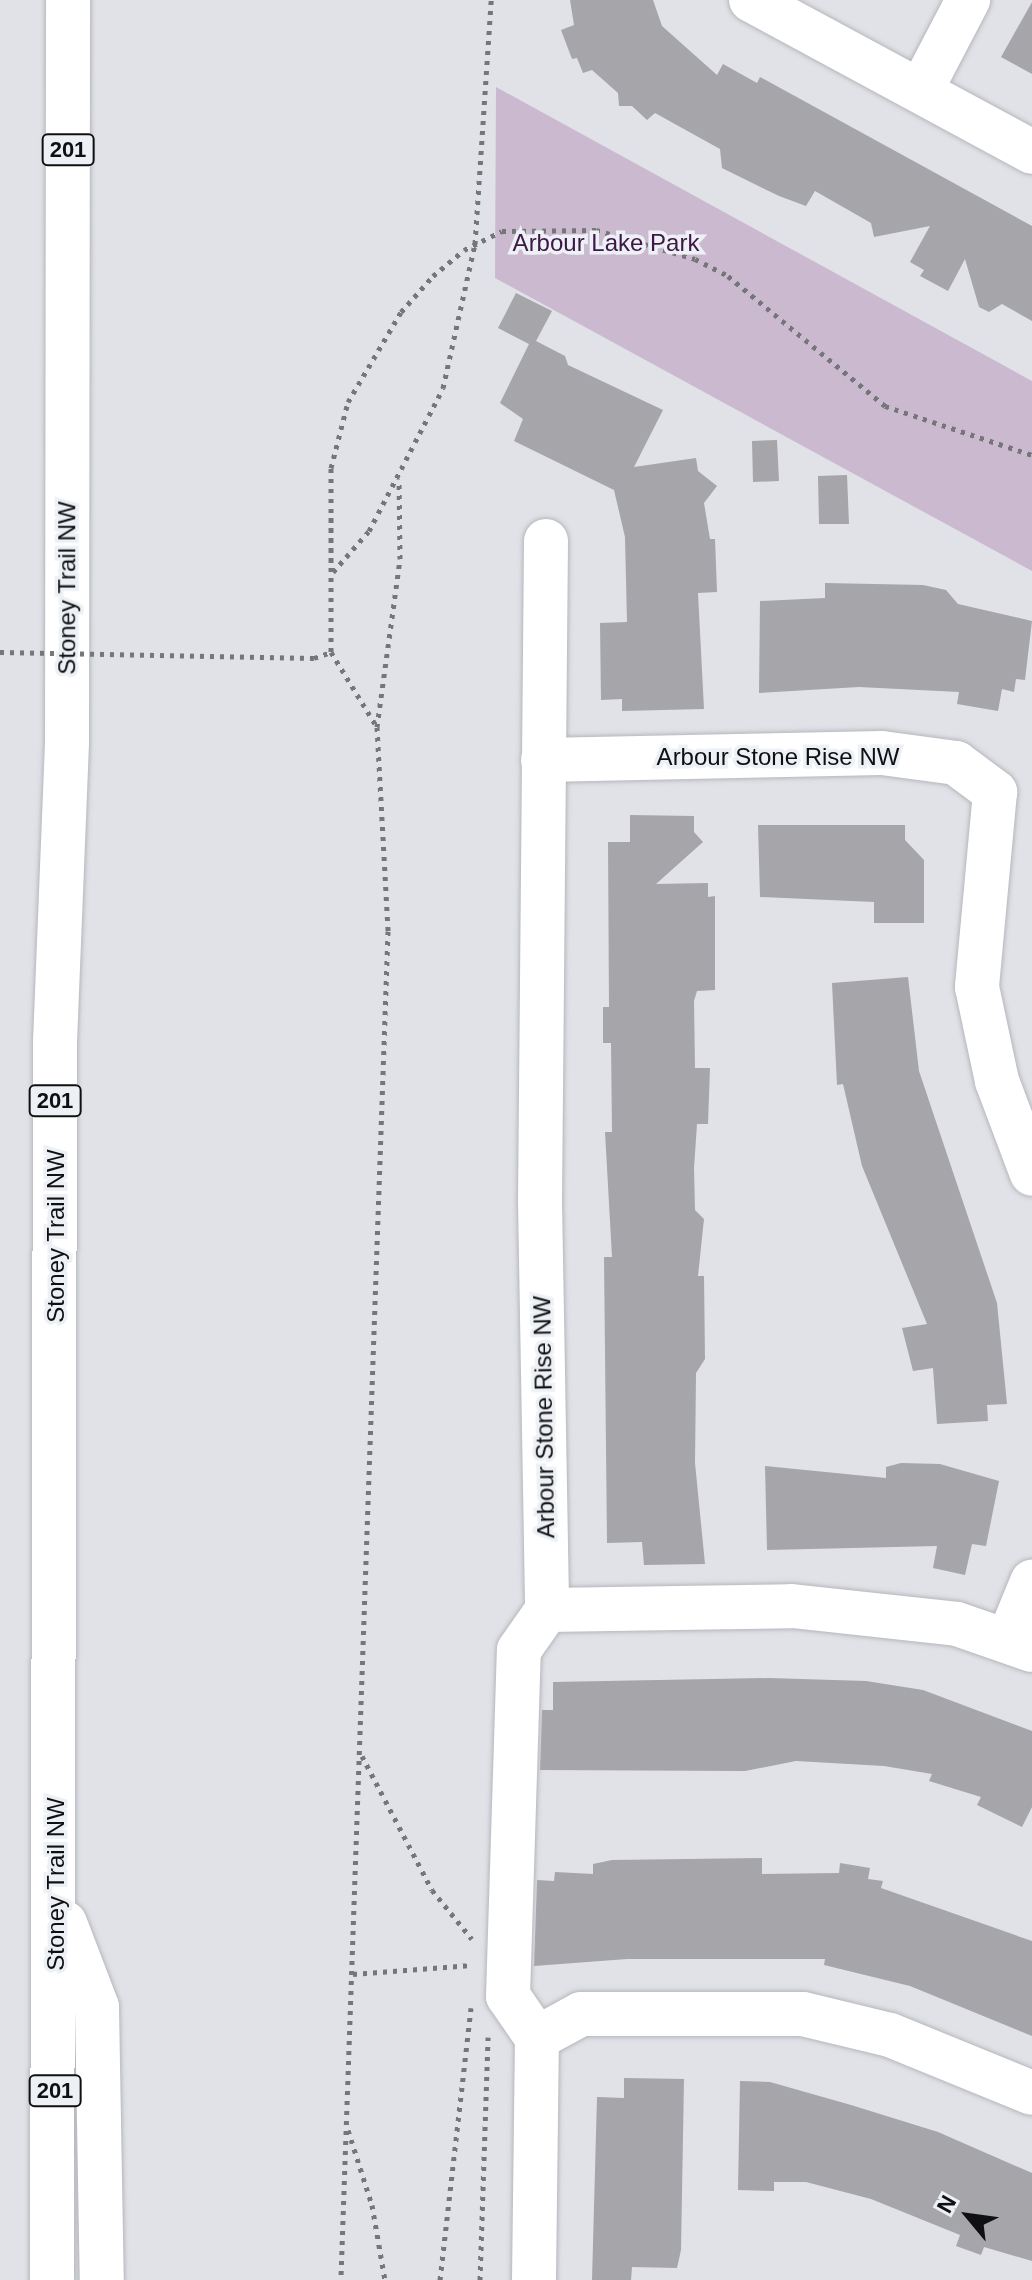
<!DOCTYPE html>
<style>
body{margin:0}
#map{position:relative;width:1032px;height:2280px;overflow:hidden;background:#e0e2e7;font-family:Helvetica,sans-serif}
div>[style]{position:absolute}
.green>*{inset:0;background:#cbb9d0}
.building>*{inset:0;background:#a5a5aa}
.path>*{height:5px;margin-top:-2.5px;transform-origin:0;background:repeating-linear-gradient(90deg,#75767a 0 4px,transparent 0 10px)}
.roads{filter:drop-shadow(0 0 2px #b5b7bc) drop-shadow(0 0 2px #b5b7bc)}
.minor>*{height:44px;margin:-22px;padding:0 22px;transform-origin:22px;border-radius:22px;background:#fff}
.highway>*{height:44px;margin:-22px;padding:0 22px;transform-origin:22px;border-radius:22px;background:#fff}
.path-bridge>*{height:5px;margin-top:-2.5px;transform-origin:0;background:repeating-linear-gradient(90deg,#75767a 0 4px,transparent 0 10px)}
span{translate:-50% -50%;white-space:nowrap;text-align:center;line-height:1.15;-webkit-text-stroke:7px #edf0f5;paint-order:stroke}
.shield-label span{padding:2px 6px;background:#edf0f5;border:2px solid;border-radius:6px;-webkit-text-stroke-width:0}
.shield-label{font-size:22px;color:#0f1012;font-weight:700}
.park-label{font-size:24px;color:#3d1746}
.street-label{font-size:24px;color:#0f1012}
.north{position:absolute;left:928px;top:2176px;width:80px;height:80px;-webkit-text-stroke:6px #edf0f5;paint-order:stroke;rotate:299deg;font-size:22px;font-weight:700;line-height:32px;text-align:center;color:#0f1012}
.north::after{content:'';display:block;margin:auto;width:28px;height:36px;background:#0f1012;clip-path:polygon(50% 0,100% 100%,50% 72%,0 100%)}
</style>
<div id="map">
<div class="green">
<i style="clip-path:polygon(496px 87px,1032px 381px,1032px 571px,495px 278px)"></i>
</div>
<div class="building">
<i style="clip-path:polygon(570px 0,653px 0,662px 26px,717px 75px,723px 64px,757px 83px,760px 77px,1032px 226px,1032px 321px,1002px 304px,989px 312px,979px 307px,965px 259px,948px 291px,920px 276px,924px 270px,910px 262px,930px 226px,874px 237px,871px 223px,815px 191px,806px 206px,779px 196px,722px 168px,720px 149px,655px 113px,647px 120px,632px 106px,619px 106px,618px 93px,592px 70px,583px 73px,577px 58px,572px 59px,561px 30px,574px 25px)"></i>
<i style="clip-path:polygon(1032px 2px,1032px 74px,1001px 57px)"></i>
<i style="clip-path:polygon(516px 293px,552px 311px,536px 341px,565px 356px,568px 365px,663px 410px,634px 467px,696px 458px,698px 471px,717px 486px,704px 503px,710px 539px,715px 539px,717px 592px,698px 593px,704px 709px,622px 711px,622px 699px,601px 700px,600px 623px,627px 622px,625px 537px,614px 490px,514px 441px,523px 419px,500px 403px,529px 344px,498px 328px)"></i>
<i style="clip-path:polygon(777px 440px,779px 481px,753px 482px,752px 441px)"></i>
<i style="clip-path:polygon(847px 475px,849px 524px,819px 524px,818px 476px)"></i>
<i style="clip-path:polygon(825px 583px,923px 585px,946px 590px,958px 604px,1032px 621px,1025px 680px,1016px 679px,1014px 692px,1002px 689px,998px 711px,957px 704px,959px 692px,859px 687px,759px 693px,760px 601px,825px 598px)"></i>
<i style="clip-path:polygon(630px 815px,694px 816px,694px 832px,703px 842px,656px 884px,708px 883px,708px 897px,715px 896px,715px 990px,697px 991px,694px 1001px,695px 1068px,710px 1068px,708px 1124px,697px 1124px,694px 1168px,695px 1210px,704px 1219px,698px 1276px,704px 1276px,705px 1359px,696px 1373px,695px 1463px,705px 1564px,644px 1565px,642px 1542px,607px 1543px,604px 1257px,612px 1257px,605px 1132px,612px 1132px,611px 1043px,603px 1043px,603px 1007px,609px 1007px,608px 842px,630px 842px)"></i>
<i style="clip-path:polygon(758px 825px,905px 825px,905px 840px,924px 860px,924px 923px,874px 923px,874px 902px,760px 897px)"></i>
<i style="clip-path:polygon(908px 977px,919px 1071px,997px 1303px,1007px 1404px,987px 1405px,988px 1421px,937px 1424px,933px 1368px,913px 1371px,902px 1328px,927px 1324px,862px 1166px,843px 1084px,837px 1085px,832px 983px)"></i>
<i style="clip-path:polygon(901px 1463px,940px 1464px,999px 1481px,986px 1546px,972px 1544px,965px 1575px,933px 1568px,937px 1546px,767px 1550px,765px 1466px,886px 1478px,886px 1467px)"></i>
<i style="clip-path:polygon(769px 1678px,866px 1681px,923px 1690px,1032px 1731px,1032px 1807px,1022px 1827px,977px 1805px,981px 1797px,929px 1781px,932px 1774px,884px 1766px,796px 1761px,745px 1771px,540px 1770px,542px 1710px,553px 1710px,553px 1682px)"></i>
<i style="clip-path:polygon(762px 1858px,762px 1874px,839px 1873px,840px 1863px,870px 1868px,868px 1879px,883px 1881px,881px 1888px,1032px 1941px,1032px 2036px,910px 1986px,824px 1965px,825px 1959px,627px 1959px,534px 1966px,537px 1880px,554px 1881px,555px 1872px,593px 1874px,593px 1864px,612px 1860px)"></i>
<i style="clip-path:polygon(624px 2078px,684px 2079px,681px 2250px,677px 2268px,632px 2267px,631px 2280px,592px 2280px,597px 2097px,624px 2098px)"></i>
<i style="clip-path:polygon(740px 2081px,770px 2082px,851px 2105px,938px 2132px,1032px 2173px,1032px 2261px,984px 2247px,981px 2255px,956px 2246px,960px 2235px,871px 2199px,806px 2182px,774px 2182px,774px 2191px,738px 2190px)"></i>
</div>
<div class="path">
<i style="left:333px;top:572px;width:55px;rotate:-48.7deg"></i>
<i style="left:369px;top:531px;width:161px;rotate:-62.6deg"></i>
<i style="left:443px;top:388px;width:148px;rotate:-77.5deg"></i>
<i style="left:475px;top:244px;width:245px;rotate:-86.2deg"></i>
<i style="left:331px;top:652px;width:88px;rotate:58.5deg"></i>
<i style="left:377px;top:727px;width:204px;rotate:86.9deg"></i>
<i style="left:388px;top:931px;width:1350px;rotate:92deg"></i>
<i style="left:314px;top:658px;width:18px;rotate:-19deg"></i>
<i style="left:331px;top:652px;width:184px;rotate:-90deg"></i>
<i style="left:331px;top:468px;width:68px;rotate:-75.6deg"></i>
<i style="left:348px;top:402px;width:104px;rotate:-59.5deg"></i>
<i style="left:401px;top:312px;width:48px;rotate:-48.4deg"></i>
<i style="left:433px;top:276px;width:40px;rotate:-40deg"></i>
<i style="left:464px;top:250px;width:42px;rotate:-26.6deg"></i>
<i style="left:502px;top:231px;width:94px;rotate:-0.6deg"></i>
<i style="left:596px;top:230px;width:103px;rotate:16.3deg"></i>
<i style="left:695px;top:259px;width:37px;rotate:27deg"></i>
<i style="left:728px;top:276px;width:204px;rotate:39.6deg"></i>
<i style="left:885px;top:406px;width:155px;rotate:18.4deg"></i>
<i style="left:377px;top:727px;width:170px;rotate:-82.2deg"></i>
<i style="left:400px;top:559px;width:80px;rotate:-90.7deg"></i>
<i style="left:362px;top:1756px;width:151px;rotate:62.4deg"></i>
<i style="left:432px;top:1890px;width:63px;rotate:50.8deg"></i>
<i style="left:353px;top:1974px;width:119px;rotate:-4.3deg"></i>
<i style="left:348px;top:2130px;width:79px;rotate:72.3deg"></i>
<i style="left:372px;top:2205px;width:76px;rotate:80.2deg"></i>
<i style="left:440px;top:2280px;width:274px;rotate:-83.5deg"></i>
<i style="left:480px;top:2280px;width:243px;rotate:-88.1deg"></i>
</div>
<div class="roads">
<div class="minor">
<i style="left:751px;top:0;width:319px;rotate:28.4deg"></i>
<i style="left:921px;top:90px;width:102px;rotate:-62.4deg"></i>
<i style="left:546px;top:541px;width:660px;rotate:90.52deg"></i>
<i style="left:540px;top:1201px;width:409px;rotate:89deg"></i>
<i style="left:547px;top:1610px;width:245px;rotate:-0.9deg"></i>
<i style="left:792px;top:1606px;width:166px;rotate:6.2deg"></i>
<i style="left:957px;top:1624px;width:79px;rotate:19.1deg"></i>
<i style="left:543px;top:760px;width:339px;rotate:-1.2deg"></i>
<i style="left:882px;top:753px;width:75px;rotate:7.7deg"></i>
<i style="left:956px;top:763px;width:49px;rotate:36.6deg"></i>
<i style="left:995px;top:792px;width:196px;rotate:95.3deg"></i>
<i style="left:977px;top:987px;width:96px;rotate:78deg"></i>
<i style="left:997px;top:1081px;width:99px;rotate:69.4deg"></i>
<i style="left:1009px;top:1638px;width:61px;rotate:-67.7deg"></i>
<i style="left:537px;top:2038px;width:51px;rotate:-124.6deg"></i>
<i style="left:508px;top:1996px;width:346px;rotate:-88.2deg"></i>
<i style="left:519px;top:1650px;width:49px;rotate:-55deg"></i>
<i style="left:534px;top:2280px;width:242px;rotate:-89.3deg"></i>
<i style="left:537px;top:2038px;width:50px;rotate:-28.6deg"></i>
<i style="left:581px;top:2014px;width:222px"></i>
<i style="left:803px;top:2014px;width:89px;rotate:13.6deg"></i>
<i style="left:890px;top:2035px;width:153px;rotate:22.2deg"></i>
</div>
<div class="highway">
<i style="left:65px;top:1923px;width:90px;rotate:69.1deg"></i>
<i style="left:97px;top:2007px;width:273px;rotate:89deg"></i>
<i style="left:52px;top:2280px;width:1238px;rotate:-89.86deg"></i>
<i style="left:55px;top:1042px;width:301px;rotate:-87.7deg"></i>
<i style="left:67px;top:741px;width:741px;rotate:-89.92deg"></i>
</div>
</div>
<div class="path-bridge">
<i style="left:0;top:652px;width:314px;rotate:1.1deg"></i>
</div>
<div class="shield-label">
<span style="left:68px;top:150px">201</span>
<span style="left:55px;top:1101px">201</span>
<span style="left:55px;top:2091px">201</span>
</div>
<div class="park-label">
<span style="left:606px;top:243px">Arbour Lake Park</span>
</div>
<div class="street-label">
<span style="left:67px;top:588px;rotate:-90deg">Stoney Trail NW</span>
<span style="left:778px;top:757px">Arbour Stone Rise NW</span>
<span style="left:56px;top:1236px;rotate:-90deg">Stoney Trail NW</span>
<span style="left:544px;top:1417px;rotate:-91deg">Arbour Stone Rise NW</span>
<span style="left:56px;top:1884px;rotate:-90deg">Stoney Trail NW</span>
</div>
<div class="north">N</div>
</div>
